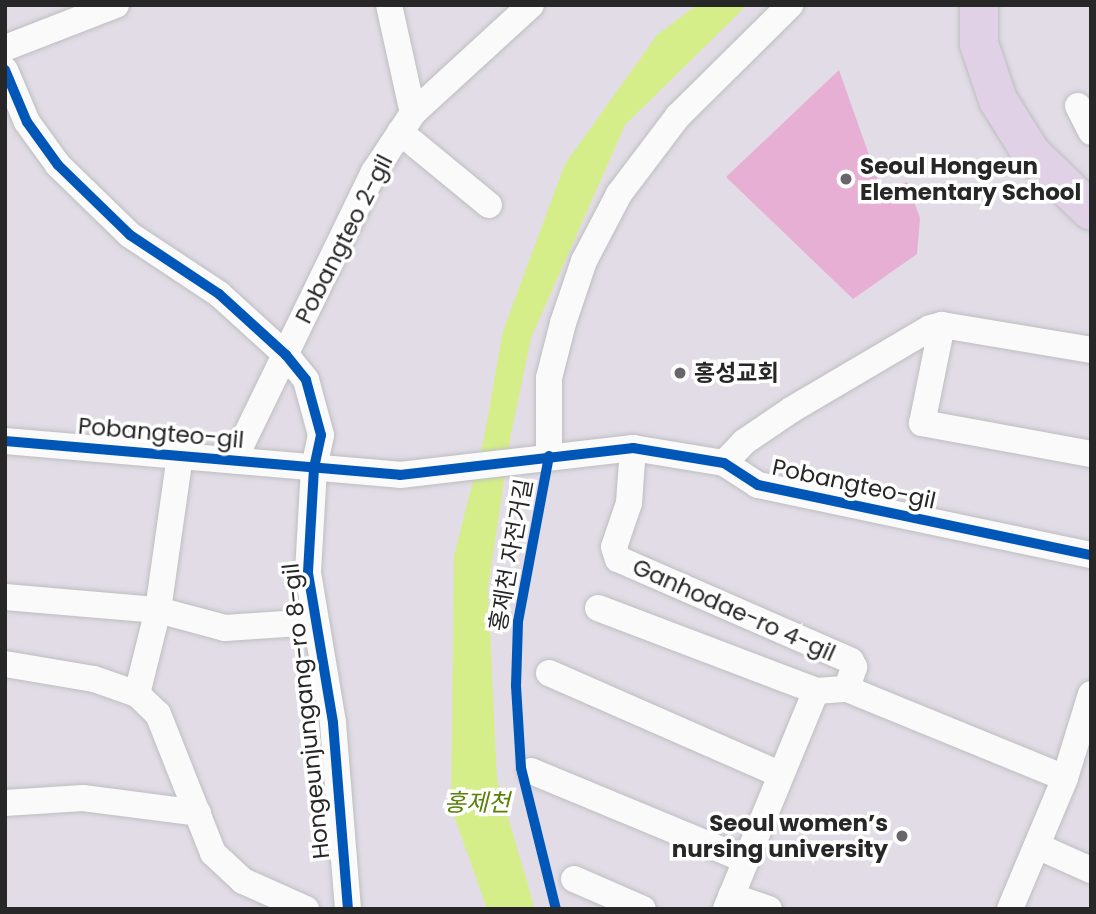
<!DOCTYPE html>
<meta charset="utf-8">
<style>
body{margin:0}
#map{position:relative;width:1096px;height:914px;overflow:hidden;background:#e1dce6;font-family:Poppins,"Noto Sans KR",sans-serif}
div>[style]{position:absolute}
.pitch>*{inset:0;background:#e8afd4}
.water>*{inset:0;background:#d6ee8a}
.roads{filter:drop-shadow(0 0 2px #bdbebf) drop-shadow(0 0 2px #bdbebf)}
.minor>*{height:26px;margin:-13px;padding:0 13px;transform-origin:13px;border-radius:13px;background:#fafafb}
.primary>*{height:38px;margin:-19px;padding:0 19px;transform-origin:19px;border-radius:19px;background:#e1d1e7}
.cycleway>*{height:10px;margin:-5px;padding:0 5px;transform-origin:5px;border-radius:5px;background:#0057b8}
.dots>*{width:19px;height:19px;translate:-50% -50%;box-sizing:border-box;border:4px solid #fff;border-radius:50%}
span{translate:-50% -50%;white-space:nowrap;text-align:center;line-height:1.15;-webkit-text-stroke:7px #fff;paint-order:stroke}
.poi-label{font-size:23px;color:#272727;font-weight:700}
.left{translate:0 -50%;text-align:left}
.right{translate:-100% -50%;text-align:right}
.street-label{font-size:23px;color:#272727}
.water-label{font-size:24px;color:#598107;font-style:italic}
.frame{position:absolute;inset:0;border:7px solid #272727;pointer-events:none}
</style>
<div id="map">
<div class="pitch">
<i style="clip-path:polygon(839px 70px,881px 189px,907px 182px,920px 218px,917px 254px,853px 299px,726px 177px)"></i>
</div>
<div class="water">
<i style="clip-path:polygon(697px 5px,747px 5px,625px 125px,531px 338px,511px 434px,488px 588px,497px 780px,535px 909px,487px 909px,451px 807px,454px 556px,484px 438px,503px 331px,565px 164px,657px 35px)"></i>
</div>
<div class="roads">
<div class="minor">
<i style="left:389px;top:5px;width:111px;rotate:77.5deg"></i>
<i style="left:5px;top:48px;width:119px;rotate:-21.2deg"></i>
<i style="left:5px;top:70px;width:56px;rotate:67.1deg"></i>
<i style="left:27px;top:122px;width:53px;rotate:54.2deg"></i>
<i style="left:58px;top:165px;width:100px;rotate:44.2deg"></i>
<i style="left:130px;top:235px;width:107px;rotate:33.5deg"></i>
<i style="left:219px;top:294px;width:91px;rotate:42.3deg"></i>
<i style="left:286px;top:355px;width:32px;rotate:51deg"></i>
<i style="left:306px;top:380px;width:57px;rotate:74.7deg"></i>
<i style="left:321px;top:435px;width:34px;rotate:102deg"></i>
<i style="left:314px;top:468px;width:105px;rotate:93.3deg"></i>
<i style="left:308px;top:573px;width:152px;rotate:80.5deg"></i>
<i style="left:333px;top:723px;width:187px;rotate:85.4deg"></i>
<i style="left:1078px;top:106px;width:29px;rotate:63deg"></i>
<i style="left:400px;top:132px;width:115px;rotate:39.4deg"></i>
<i style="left:942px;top:325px;width:100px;rotate:101.5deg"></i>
<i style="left:922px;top:423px;width:172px;rotate:10.4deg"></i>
<i style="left:5px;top:441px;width:396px;rotate:4.9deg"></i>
<i style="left:400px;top:475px;width:235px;rotate:-6.6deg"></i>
<i style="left:633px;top:448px;width:92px;rotate:9.4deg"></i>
<i style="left:724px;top:463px;width:40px;rotate:32.9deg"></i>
<i style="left:758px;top:485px;width:340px;rotate:11.9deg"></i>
<i style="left:633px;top:448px;width:55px;rotate:94.2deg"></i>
<i style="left:629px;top:503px;width:46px;rotate:108.8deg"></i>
<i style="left:614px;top:547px;width:13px;rotate:72deg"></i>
<i style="left:618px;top:559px;width:254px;rotate:23.6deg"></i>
<i style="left:851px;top:661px;width:7px;rotate:63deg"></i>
<i style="left:854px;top:667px;width:23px;rotate:108deg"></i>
<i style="left:549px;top:456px;width:78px;rotate:-90deg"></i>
<i style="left:549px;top:378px;width:57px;rotate:-75.7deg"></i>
<i style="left:563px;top:323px;width:65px;rotate:-71.3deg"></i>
<i style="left:584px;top:261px;width:76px;rotate:-62.4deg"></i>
<i style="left:619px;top:194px;width:98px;rotate:-52.9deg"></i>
<i style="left:678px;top:116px;width:158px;rotate:-44.7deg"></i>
<i style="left:234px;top:460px;width:320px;rotate:-64.1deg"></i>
<i style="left:374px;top:172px;width:71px;rotate:-56.5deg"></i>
<i style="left:413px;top:113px;width:160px;rotate:-42.5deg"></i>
<i style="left:724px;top:463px;width:29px;rotate:-46deg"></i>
<i style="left:744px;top:442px;width:57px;rotate:-34.2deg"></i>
<i style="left:791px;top:410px;width:161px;rotate:-30.5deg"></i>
<i style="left:930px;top:328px;width:12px;rotate:-14deg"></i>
<i style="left:942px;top:325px;width:151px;rotate:9.5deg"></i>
<i style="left:5px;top:597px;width:154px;rotate:4.9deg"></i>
<i style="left:158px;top:610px;width:69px;rotate:15deg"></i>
<i style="left:225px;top:628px;width:90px;rotate:-3.8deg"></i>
<i style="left:598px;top:608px;width:233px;rotate:20.8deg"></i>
<i style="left:5px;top:664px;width:90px;rotate:9.6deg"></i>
<i style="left:94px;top:679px;width:46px;rotate:19.2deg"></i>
<i style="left:137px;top:694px;width:29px;rotate:44deg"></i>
<i style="left:158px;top:714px;width:149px;rotate:68.4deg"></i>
<i style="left:213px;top:853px;width:41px;rotate:43deg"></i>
<i style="left:243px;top:881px;width:69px;rotate:24deg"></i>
<i style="left:549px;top:673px;width:253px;rotate:23.7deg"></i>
<i style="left:137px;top:694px;width:87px;rotate:-76deg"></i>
<i style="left:158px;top:610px;width:156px;rotate:-81.9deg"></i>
<i style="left:531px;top:771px;width:233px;rotate:22.5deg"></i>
<i style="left:5px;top:803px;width:78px;rotate:-3.7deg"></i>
<i style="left:83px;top:798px;width:116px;rotate:7.4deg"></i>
<i style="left:1037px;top:846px;width:59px;rotate:24deg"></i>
<i style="left:574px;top:879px;width:75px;rotate:23.5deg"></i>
<i style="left:731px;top:896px;width:40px;rotate:18.9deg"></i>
<i style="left:726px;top:909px;width:236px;rotate:-67.6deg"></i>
<i style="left:816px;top:691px;width:31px;rotate:-4deg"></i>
<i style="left:847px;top:689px;width:235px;rotate:22.2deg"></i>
<i style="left:1010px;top:909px;width:142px;rotate:-67.2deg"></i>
<i style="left:1065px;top:778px;width:88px;rotate:-72.8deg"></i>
</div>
<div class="primary">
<i style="left:979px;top:5px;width:39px;rotate:90deg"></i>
<i style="left:979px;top:44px;width:59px;rotate:71.3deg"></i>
<i style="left:998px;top:100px;width:62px;rotate:58.1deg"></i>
<i style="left:1031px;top:153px;width:83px;rotate:44deg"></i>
</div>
</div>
<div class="cycleway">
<i style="left:5px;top:70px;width:56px;rotate:67.1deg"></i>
<i style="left:27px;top:122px;width:53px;rotate:54.2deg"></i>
<i style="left:58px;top:165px;width:100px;rotate:44.2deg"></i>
<i style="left:130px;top:235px;width:107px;rotate:33.5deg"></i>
<i style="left:219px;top:294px;width:91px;rotate:42.3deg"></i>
<i style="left:286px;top:355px;width:32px;rotate:51deg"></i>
<i style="left:306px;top:380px;width:57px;rotate:74.7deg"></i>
<i style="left:321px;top:435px;width:34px;rotate:102deg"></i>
<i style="left:314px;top:468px;width:105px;rotate:93.3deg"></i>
<i style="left:308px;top:573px;width:152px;rotate:80.5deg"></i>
<i style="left:333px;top:723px;width:187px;rotate:85.4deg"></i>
<i style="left:5px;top:441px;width:396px;rotate:4.9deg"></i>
<i style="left:400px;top:475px;width:235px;rotate:-6.6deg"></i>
<i style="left:633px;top:448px;width:92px;rotate:9.4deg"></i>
<i style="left:724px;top:463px;width:40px;rotate:32.9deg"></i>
<i style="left:758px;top:485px;width:340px;rotate:11.9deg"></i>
<i style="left:549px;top:456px;width:169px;rotate:100.6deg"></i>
<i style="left:518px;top:622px;width:64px;rotate:91.8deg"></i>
<i style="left:516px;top:686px;width:82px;rotate:86.5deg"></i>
<i style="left:521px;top:768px;width:145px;rotate:76.1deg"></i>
</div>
<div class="dots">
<i style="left:846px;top:179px;background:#68666a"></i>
<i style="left:680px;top:373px;background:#68666a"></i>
<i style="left:902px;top:836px;background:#68666a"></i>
</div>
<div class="poi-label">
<span class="left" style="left:860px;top:179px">Seoul Hongeun<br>Elementary School</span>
<span class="left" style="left:694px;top:373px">홍성교회</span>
<span class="right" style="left:888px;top:836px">Seoul women’s<br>nursing university</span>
</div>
<div class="street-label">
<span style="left:344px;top:239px;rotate:-63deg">Pobangteo 2-gil</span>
<span style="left:161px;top:433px;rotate:5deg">Pobangteo-gil</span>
<span style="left:854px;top:484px;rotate:12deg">Pobangteo-gil</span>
<span style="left:511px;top:555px;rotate:-80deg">홍제천 자전거길</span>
<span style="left:734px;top:610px;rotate:24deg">Ganhodae-ro 4-gil</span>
<span style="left:306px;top:711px;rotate:-96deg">Hongeunjungang-ro 8-gil</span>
</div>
<div class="water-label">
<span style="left:477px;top:803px">홍제천</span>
</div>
<div class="frame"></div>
</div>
